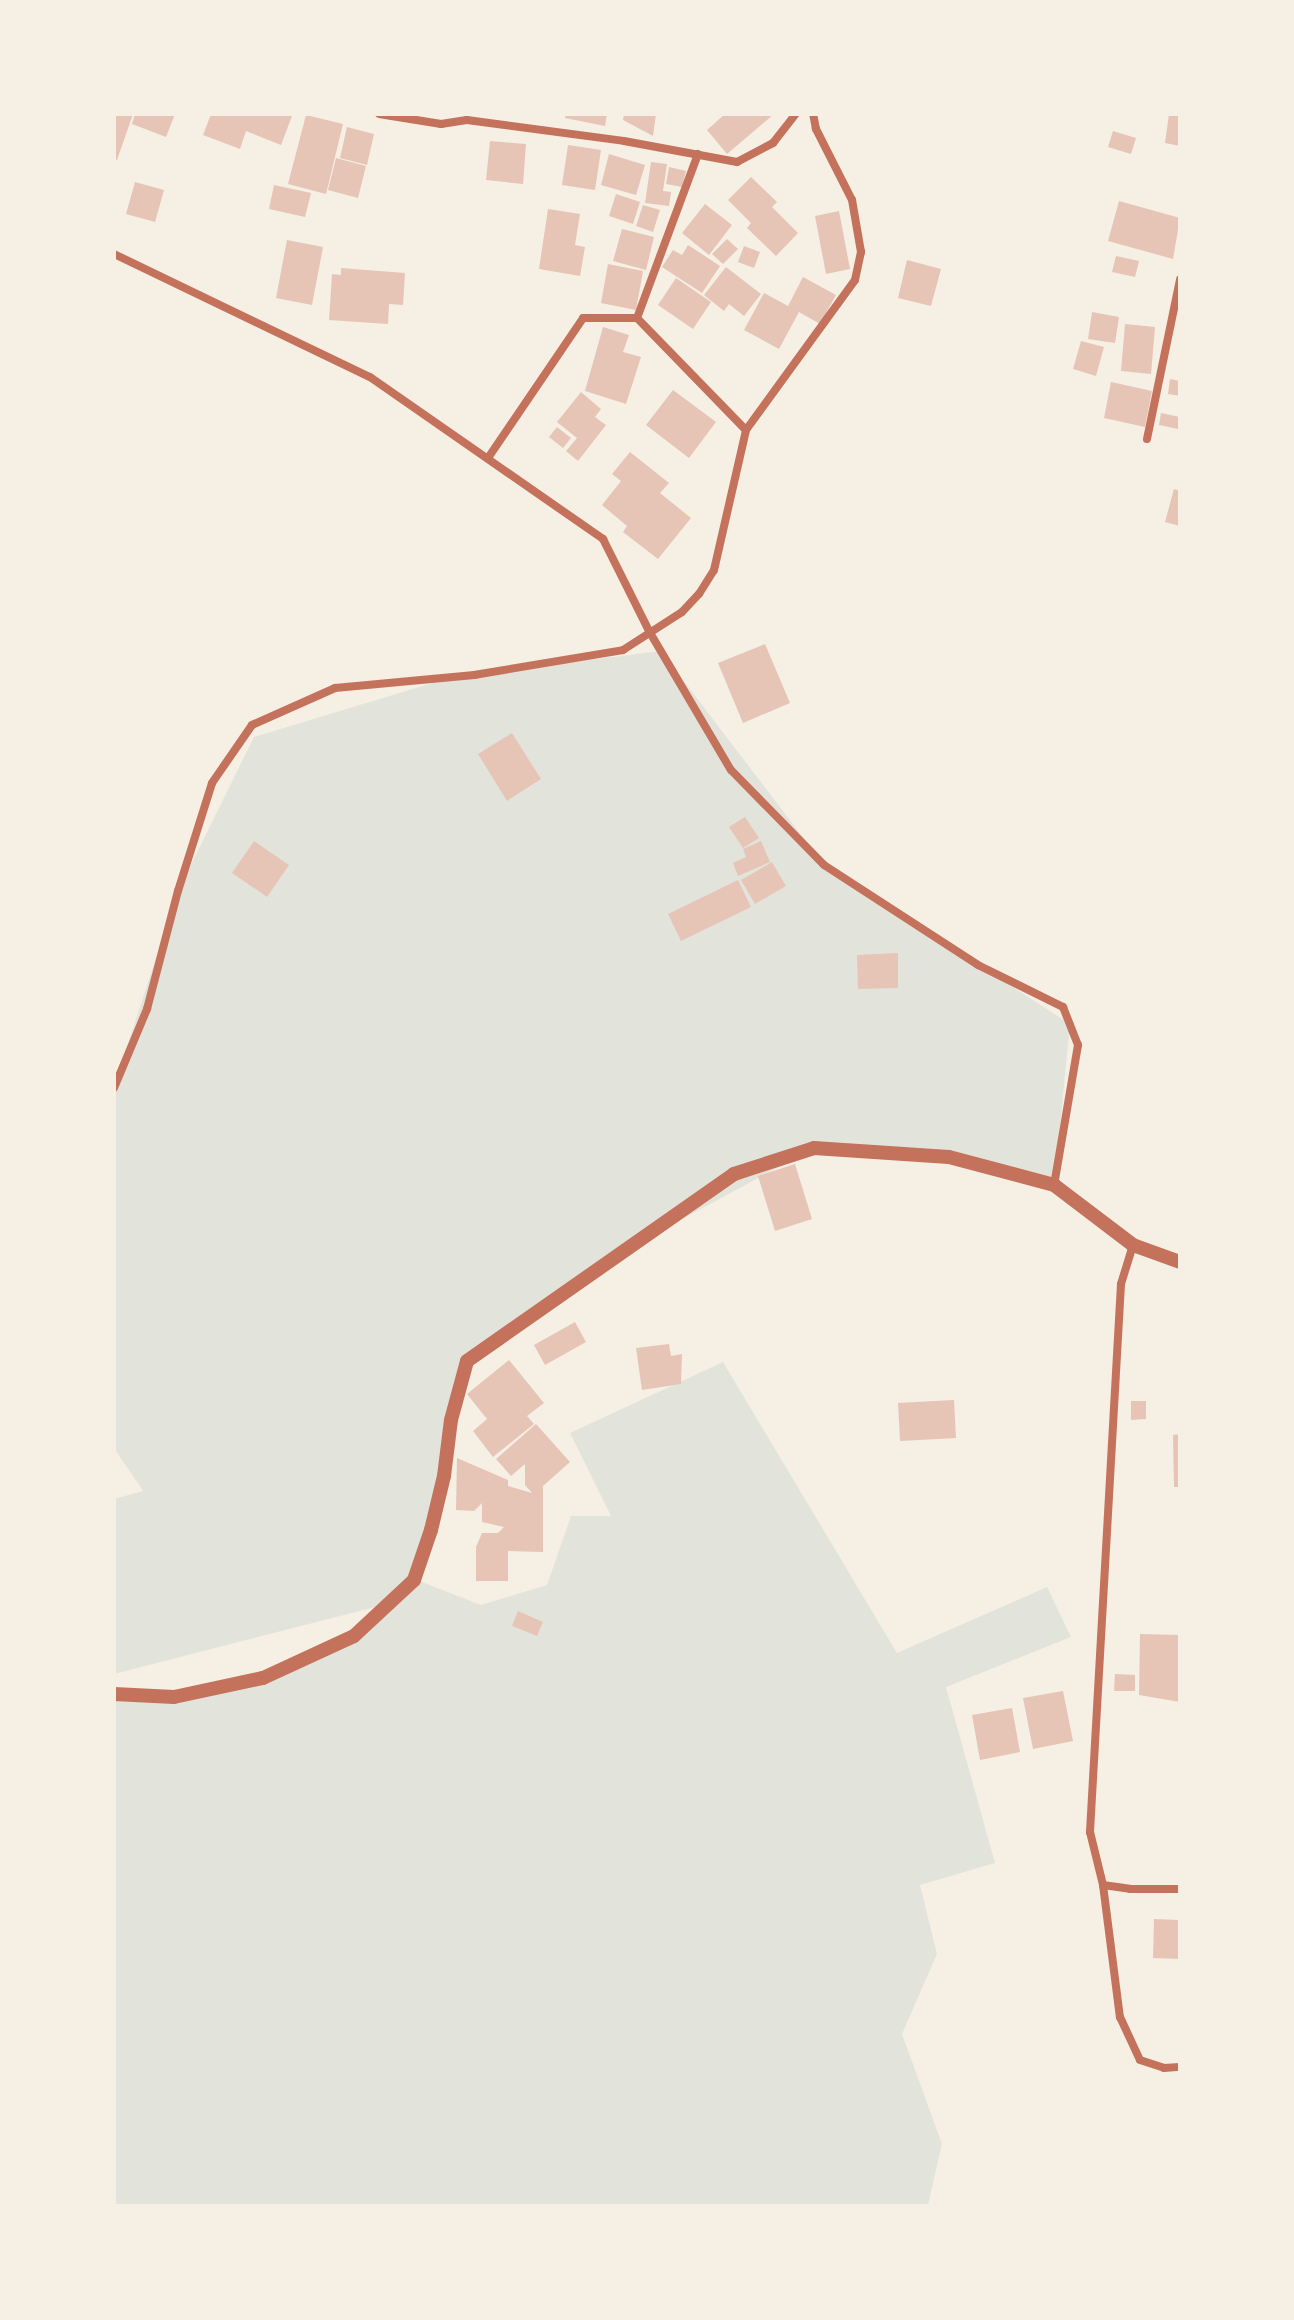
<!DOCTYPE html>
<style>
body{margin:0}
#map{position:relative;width:1294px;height:2320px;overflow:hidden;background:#f6efe4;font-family:Lato,sans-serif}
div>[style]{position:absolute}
.green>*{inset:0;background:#e2e4dc}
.building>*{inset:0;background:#e6c5b7}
.minor>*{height:8px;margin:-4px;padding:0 4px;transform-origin:4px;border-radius:4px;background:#c5725c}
.tertiary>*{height:14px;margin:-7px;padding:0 7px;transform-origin:7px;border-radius:7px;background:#c5725c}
span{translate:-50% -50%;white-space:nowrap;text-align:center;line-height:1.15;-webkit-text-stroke:6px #f6efe4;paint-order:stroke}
.frame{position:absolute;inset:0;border:116px solid #f6efe4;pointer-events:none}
</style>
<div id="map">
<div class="green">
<i style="clip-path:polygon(661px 651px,824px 865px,1070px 1024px,1054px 1185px,919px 1155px,814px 1148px,619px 1253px,467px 1361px,414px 1579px,481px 1605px,547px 1585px,571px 1516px,611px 1516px,570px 1433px,723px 1362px,897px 1653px,1047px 1587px,1071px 1637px,946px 1687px,995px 1863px,920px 1885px,937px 1954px,902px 2034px,942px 2144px,928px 2205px,114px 2206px,114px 1694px,174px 1697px,263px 1678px,354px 1636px,387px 1604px,114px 1674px,114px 1499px,143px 1491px,114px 1448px,114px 1086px,178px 891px,254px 737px,452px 677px)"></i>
</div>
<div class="building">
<i style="clip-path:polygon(114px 114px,133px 114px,117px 160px,114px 159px)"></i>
<i style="clip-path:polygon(135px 114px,175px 114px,166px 137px,132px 124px)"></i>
<i style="clip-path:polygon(211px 114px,287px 114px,292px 116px,281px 145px,246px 131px,240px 149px,203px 135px)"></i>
<i style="clip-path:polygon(566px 114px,607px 114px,605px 126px,565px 118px)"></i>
<i style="clip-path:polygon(624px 114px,656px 114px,653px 136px,623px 120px)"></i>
<i style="clip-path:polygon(725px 114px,774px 114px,727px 154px,707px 130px)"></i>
<i style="clip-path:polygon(1169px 114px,1180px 114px,1180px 146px,1165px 143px)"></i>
<i style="clip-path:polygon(306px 115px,343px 124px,326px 194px,288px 184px)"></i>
<i style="clip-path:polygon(347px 127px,374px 134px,367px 165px,340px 158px)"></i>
<i style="clip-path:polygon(1113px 131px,1136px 138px,1131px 154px,1108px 147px)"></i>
<i style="clip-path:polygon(490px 141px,526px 144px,523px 184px,486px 180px)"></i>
<i style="clip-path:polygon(568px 145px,601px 150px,595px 190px,562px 185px)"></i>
<i style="clip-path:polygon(609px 154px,645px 165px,636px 195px,601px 185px)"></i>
<i style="clip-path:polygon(336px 158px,366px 166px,358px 198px,328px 190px)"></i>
<i style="clip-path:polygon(651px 162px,667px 164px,663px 191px,671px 192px,669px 206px,645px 203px)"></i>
<i style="clip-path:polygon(669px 167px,686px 171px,682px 187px,666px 184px)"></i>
<i style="clip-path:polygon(751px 177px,777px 202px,772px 207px,798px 233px,776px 256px,747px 228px,751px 223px,728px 200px)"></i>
<i style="clip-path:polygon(135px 182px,164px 190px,155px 222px,126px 214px)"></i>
<i style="clip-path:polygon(274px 185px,311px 193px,305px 217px,269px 209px)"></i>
<i style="clip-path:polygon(616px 194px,640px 202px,633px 224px,609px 216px)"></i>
<i style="clip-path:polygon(1119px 201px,1180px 218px,1173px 259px,1108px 241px)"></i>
<i style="clip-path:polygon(705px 204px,732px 225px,709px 255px,682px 233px)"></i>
<i style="clip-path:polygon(643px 205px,660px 210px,653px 232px,636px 226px)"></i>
<i style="clip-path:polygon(548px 209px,580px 214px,575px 245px,585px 247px,580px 276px,539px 269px)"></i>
<i style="clip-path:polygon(839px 211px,850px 269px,826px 274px,815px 216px)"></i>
<i style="clip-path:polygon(622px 229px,654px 237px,646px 270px,613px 261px)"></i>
<i style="clip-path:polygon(727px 239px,738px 249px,723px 264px,712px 254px)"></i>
<i style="clip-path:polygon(287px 240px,323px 247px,312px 305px,276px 298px)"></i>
<i style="clip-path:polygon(688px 245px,720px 266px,702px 293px,662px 267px,673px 250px,682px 255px)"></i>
<i style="clip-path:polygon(744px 246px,760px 252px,754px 268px,738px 262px)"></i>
<i style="clip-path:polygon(1116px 256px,1139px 261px,1135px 277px,1112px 272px)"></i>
<i style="clip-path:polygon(907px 260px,941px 269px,931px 306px,898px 298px)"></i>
<i style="clip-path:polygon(608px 264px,643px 271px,636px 310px,601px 303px)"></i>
<i style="clip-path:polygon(726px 267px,761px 294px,744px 316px,729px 304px,724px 311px,704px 295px)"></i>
<i style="clip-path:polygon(341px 268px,405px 273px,403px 305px,389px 304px,388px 324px,329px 320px,332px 274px,341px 275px)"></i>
<i style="clip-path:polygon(803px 277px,836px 295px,820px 324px,799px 312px,779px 349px,744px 330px,764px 293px,788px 306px)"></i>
<i style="clip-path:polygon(676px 278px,711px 302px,693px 329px,658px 305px)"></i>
<i style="clip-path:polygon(1092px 312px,1119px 317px,1115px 343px,1088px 339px)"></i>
<i style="clip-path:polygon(1125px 324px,1155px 327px,1151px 374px,1121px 371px)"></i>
<i style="clip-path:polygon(603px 327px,629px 335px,623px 352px,641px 357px,626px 404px,585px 391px)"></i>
<i style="clip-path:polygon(1081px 341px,1104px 347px,1096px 376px,1073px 369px)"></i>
<i style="clip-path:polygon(1170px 379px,1180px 381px,1180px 396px,1168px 394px)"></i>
<i style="clip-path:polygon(1111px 382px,1152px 391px,1145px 427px,1104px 418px)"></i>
<i style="clip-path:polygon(673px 390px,716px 422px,689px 458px,646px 425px)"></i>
<i style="clip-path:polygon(581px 392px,601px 409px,595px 417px,606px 425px,578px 461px,566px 451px,577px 438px,557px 422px)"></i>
<i style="clip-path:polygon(1161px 413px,1180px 417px,1178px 429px,1159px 425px)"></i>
<i style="clip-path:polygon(557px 427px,571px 438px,563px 448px,549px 437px)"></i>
<i style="clip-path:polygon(630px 452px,669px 483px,660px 493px,691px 518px,658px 559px,623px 532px,627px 526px,602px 505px,621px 481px,612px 474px)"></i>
<i style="clip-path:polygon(1174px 489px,1180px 491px,1180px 526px,1165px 522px)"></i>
<i style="clip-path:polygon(765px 644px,790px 703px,743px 723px,718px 663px)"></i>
<i style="clip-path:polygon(512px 733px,541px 779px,507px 801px,478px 754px)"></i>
<i style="clip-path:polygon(745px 817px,759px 838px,743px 848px,729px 827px)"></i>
<i style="clip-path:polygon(254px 841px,289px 865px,267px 897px,232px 873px)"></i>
<i style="clip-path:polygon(761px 841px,770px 862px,738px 876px,733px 863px,746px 857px,743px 849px)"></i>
<i style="clip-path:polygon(772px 862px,786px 886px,755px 904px,741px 880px)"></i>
<i style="clip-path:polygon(738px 880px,751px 907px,681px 941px,668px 914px)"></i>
<i style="clip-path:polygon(898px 953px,898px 988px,858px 989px,857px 955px)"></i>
<i style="clip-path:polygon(795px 1164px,812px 1219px,775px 1231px,758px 1176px)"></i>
<i style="clip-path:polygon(575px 1322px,586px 1342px,545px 1365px,534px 1345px)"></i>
<i style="clip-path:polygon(669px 1344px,671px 1356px,682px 1354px,681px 1384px,642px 1390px,636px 1348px)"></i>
<i style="clip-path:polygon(509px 1360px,544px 1403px,527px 1416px,534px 1424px,493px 1457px,473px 1431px,487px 1419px,467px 1394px)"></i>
<i style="clip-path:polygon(954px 1400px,956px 1438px,900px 1441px,898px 1403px)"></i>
<i style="clip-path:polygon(1131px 1401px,1146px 1401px,1146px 1419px,1131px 1420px)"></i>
<i style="clip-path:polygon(536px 1424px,570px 1462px,543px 1486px,543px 1552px,508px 1551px,508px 1581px,476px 1581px,476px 1547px,482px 1533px,498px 1533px,504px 1527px,482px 1522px,482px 1503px,474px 1511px,456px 1510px,457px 1458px,508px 1480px,508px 1486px,532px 1493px,525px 1485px,525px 1464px,511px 1476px,496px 1459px)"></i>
<i style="clip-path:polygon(1180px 1434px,1180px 1487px,1174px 1487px,1173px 1435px)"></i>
<i style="clip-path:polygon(518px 1611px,543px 1622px,537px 1636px,512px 1626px)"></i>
<i style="clip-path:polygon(1140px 1634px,1180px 1635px,1180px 1702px,1139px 1695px)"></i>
<i style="clip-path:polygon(1115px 1674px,1135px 1675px,1135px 1691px,1114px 1691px)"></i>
<i style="clip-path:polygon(1063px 1691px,1073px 1741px,1033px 1749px,1023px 1698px)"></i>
<i style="clip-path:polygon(1012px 1708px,1020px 1752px,980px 1760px,972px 1715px)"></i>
<i style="clip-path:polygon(1154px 1919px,1180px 1920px,1180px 1959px,1153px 1958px)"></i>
</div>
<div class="minor">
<i style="left:379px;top:114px;width:63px;rotate:9.2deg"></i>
<i style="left:441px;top:124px;width:26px;rotate:-9deg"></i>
<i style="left:467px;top:120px;width:158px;rotate:7.6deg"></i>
<i style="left:624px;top:141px;width:115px;rotate:10.5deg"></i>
<i style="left:737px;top:162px;width:41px;rotate:-27.8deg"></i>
<i style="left:773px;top:143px;width:37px;rotate:-52deg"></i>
<i style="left:698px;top:154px;width:175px;rotate:110.4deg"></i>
<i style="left:637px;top:318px;width:156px;rotate:45.8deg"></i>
<i style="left:114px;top:254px;width:284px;rotate:25.7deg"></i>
<i style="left:370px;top:377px;width:284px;rotate:34.8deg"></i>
<i style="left:603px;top:539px;width:103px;rotate:63.4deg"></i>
<i style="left:649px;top:631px;width:161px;rotate:59.5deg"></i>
<i style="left:731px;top:770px;width:133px;rotate:45.6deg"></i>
<i style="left:824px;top:865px;width:184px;rotate:33deg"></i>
<i style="left:978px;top:965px;width:95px;rotate:26.3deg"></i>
<i style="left:1063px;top:1007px;width:41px;rotate:68.5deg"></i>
<i style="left:1078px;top:1045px;width:142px;rotate:99.7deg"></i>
<i style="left:1147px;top:439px;width:163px;rotate:-78.3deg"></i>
<i style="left:488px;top:458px;width:169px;rotate:-55.8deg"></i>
<i style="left:583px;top:318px;width:54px"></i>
<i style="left:114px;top:1088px;width:86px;rotate:-67.3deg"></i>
<i style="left:147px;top:1009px;width:122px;rotate:-75.3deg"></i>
<i style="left:178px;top:891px;width:113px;rotate:-72.5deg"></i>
<i style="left:212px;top:783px;width:70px;rotate:-55.4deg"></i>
<i style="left:252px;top:725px;width:91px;rotate:-24deg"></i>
<i style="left:335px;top:688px;width:140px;rotate:-5.3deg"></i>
<i style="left:474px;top:675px;width:151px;rotate:-9.5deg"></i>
<i style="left:623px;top:650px;width:70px;rotate:-32.8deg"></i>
<i style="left:682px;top:612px;width:25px;rotate:-47deg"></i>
<i style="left:699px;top:594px;width:28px;rotate:-58deg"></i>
<i style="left:714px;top:570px;width:144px;rotate:-77.1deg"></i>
<i style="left:746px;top:430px;width:185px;rotate:-54deg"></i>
<i style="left:855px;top:280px;width:29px;rotate:-78deg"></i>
<i style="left:861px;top:252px;width:53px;rotate:-99.8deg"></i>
<i style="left:852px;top:200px;width:80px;rotate:-116.9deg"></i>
<i style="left:816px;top:129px;width:15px;rotate:-101deg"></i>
<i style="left:1133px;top:1245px;width:41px;rotate:107.1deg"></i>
<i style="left:1121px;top:1284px;width:549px;rotate:93.24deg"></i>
<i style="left:1090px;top:1832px;width:55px;rotate:76.2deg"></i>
<i style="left:1103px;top:1885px;width:27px;rotate:8deg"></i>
<i style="left:1130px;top:1889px;width:50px"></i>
<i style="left:1103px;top:1885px;width:133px;rotate:82.7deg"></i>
<i style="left:1120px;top:2017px;width:47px;rotate:65.1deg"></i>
<i style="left:1140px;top:2060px;width:25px;rotate:18deg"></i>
<i style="left:1164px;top:2068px;width:16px;rotate:-4deg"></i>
</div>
<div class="tertiary">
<i style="left:114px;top:1694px;width:60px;rotate:2.9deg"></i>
<i style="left:174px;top:1697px;width:91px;rotate:-12.1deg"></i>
<i style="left:263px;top:1678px;width:100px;rotate:-24.8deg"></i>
<i style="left:354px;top:1636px;width:82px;rotate:-43deg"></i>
<i style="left:414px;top:1580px;width:53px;rotate:-71.2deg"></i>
<i style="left:431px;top:1530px;width:56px;rotate:-76.5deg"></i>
<i style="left:444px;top:1476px;width:56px;rotate:-82.9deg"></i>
<i style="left:451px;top:1420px;width:61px;rotate:-74.8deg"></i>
<i style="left:467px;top:1361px;width:326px;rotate:-35deg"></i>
<i style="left:734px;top:1174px;width:84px;rotate:-18deg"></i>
<i style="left:814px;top:1148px;width:135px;rotate:3.8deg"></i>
<i style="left:949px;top:1157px;width:109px;rotate:14.9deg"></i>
<i style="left:1054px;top:1185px;width:99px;rotate:37.2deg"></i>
<i style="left:1133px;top:1245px;width:50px;rotate:19.9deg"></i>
</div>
<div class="frame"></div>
</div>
